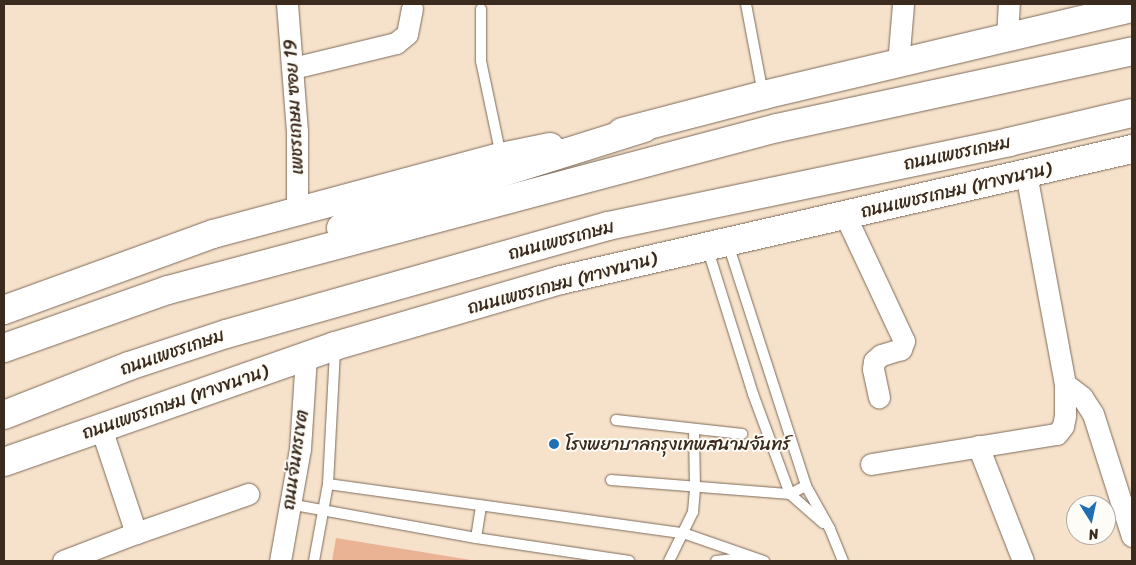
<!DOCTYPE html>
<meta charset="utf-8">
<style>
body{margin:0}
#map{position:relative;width:1136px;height:565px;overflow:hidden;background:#f6e1ca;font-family:Sriracha,"Playpen Sans Thai",sans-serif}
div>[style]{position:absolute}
.building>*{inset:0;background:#e9b394}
.roads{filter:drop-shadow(0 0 1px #7c6a5a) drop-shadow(0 0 1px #7c6a5a)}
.lane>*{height:10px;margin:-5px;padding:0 5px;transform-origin:5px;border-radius:5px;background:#fff}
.street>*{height:21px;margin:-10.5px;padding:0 10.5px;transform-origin:10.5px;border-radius:10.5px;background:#fff}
.secondary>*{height:28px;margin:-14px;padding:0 14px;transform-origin:14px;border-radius:14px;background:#fff}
.highway>*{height:28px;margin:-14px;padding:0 14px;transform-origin:14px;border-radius:14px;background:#fff}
.dots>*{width:14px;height:14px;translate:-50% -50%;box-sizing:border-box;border:2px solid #fdfcf7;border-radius:50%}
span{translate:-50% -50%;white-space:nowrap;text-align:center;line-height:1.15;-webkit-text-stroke:4px #fdfcf7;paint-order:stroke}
.street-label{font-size:18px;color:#3b2a1e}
.poi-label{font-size:18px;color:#3b2a1e}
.left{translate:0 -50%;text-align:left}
.frame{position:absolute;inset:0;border:5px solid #3b2a1e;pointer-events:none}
.north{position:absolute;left:1066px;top:495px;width:50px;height:50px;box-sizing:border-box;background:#fdfcf7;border:1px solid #afa8a0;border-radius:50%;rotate:170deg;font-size:14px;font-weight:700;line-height:20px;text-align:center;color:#3b2a1e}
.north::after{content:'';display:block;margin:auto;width:18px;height:22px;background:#1f6fb2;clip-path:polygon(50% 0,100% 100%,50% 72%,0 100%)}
</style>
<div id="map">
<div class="building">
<i style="clip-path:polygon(336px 538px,471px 560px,471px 561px,332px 561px)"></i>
</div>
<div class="roads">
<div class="lane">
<i style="left:746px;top:4px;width:92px;rotate:79.3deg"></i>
<i style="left:481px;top:9px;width:52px;rotate:90deg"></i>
<i style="left:481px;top:61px;width:97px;rotate:78.1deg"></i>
<i style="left:728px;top:244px;width:254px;rotate:72.1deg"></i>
<i style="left:806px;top:486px;width:49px;rotate:60.8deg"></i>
<i style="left:830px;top:529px;width:35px;rotate:68deg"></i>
<i style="left:707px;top:247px;width:154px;rotate:72.6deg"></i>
<i style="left:753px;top:394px;width:107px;rotate:69.7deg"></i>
<i style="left:790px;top:494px;width:44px;rotate:41.3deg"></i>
<i style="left:616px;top:420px;width:127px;rotate:6.3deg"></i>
<i style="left:611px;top:480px;width:180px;rotate:4.5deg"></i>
<i style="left:790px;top:494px;width:18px;rotate:-27deg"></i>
<i style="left:328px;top:484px;width:358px;rotate:7.9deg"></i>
<i style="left:683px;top:533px;width:86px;rotate:19.1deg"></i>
<i style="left:289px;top:504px;width:190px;rotate:10.3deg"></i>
<i style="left:476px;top:538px;width:155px;rotate:8.5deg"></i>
<i style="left:476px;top:538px;width:33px;rotate:-81deg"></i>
<i style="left:314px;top:561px;width:78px;rotate:-79.7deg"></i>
<i style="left:328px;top:484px;width:135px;rotate:-87deg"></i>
<i style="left:669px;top:561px;width:55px;rotate:-63.9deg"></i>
<i style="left:693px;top:512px;width:24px;rotate:-85deg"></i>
<i style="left:695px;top:488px;width:59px;rotate:-91deg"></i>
<i style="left:716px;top:561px;width:32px;rotate:-7deg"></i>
</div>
<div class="street">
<i style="left:287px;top:4px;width:127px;rotate:85.5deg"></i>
<i style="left:297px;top:131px;width:79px;rotate:90deg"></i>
<i style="left:1007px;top:39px;width:35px;rotate:-87deg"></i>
<i style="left:898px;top:64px;width:60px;rotate:-85.2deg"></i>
<i style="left:293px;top:68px;width:106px;rotate:-13.6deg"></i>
<i style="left:396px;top:43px;width:14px;rotate:-39deg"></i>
<i style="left:407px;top:34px;width:26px;rotate:-79deg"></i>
<i style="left:845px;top:215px;width:139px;rotate:64.9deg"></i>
<i style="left:904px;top:341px;width:9px;rotate:111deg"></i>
<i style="left:901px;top:349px;width:21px;rotate:163deg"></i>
<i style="left:881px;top:355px;width:9px;rotate:139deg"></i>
<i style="left:874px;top:361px;width:8px;rotate:97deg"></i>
<i style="left:873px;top:369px;width:29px;rotate:78deg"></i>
<i style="left:1065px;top:384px;width:21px;rotate:37deg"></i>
<i style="left:1082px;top:397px;width:20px;rotate:57deg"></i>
<i style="left:1093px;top:414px;width:128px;rotate:72.3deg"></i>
<i style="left:101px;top:428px;width:111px;rotate:71.6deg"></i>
<i style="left:978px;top:446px;width:123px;rotate:68.6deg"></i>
<i style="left:871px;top:464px;width:188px;rotate:-9.2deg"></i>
<i style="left:1057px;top:434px;width:10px;rotate:-53deg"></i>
<i style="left:1063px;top:426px;width:10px;rotate:-79deg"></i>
<i style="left:1065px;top:416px;width:32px;rotate:-90deg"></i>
<i style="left:1065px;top:384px;width:214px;rotate:-100.5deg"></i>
<i style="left:63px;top:561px;width:78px;rotate:-21deg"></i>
<i style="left:136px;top:533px;width:119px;rotate:-19.2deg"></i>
<i style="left:280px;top:561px;width:114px;rotate:-79.9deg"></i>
<i style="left:300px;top:449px;width:92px;rotate:-86.3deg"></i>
</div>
<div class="secondary">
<i style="left:622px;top:132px;width:147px;rotate:-14.6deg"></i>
<i style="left:764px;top:95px;width:378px;rotate:-13.3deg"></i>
<i style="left:4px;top:310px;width:222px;rotate:-20deg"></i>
<i style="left:213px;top:234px;width:298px;rotate:-15deg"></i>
<i style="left:501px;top:157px;width:50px;rotate:-11.5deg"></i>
<i style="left:4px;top:462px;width:351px;rotate:-19.3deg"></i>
<i style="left:335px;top:346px;width:235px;rotate:-16.3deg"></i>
<i style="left:561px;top:280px;width:586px;rotate:-12.92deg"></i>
</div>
<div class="highway">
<i style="left:341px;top:228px;width:119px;rotate:-19.7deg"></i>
<i style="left:453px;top:188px;width:200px;rotate:-17.4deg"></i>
<i style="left:4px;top:348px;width:174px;rotate:-19.5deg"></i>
<i style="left:168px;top:290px;width:630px;rotate:-14.9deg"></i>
<i style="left:777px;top:128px;width:363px;rotate:-12.2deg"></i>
<i style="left:4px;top:415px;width:134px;rotate:-21.4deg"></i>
<i style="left:129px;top:366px;width:102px;rotate:-18.3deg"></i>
<i style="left:226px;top:334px;width:397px;rotate:-15.8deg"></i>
<i style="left:608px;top:226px;width:410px;rotate:-11.8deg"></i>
<i style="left:1009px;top:142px;width:126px;rotate:-13.3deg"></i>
</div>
</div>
<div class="dots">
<i style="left:554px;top:444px;background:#1f6fb2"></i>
</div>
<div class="street-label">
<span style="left:294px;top:107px;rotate:-93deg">เพชรเกษม ซอย 19</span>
<span style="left:957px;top:153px;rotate:-12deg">ถนนเพชรเกษม</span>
<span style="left:956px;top:190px;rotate:-13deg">ถนนเพชรเกษม (ทางขนาน)</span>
<span style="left:561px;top:240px;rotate:-15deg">ถนนเพชรเกษม</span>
<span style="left:562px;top:283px;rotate:-15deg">ถนนเพชรเกษม (ทางขนาน)</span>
<span style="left:172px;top:352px;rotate:-19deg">ถนนเพชรเกษม</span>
<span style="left:175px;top:402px;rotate:-19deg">ถนนเพชรเกษม (ทางขนาน)</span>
<span style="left:295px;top:460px;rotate:-82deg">ถนนจันทรเขต</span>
</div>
<div class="poi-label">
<span class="left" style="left:565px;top:444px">โรงพยาบาลกรุงเทพสนามจันทร์</span>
</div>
<div class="frame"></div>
<div class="north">N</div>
</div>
